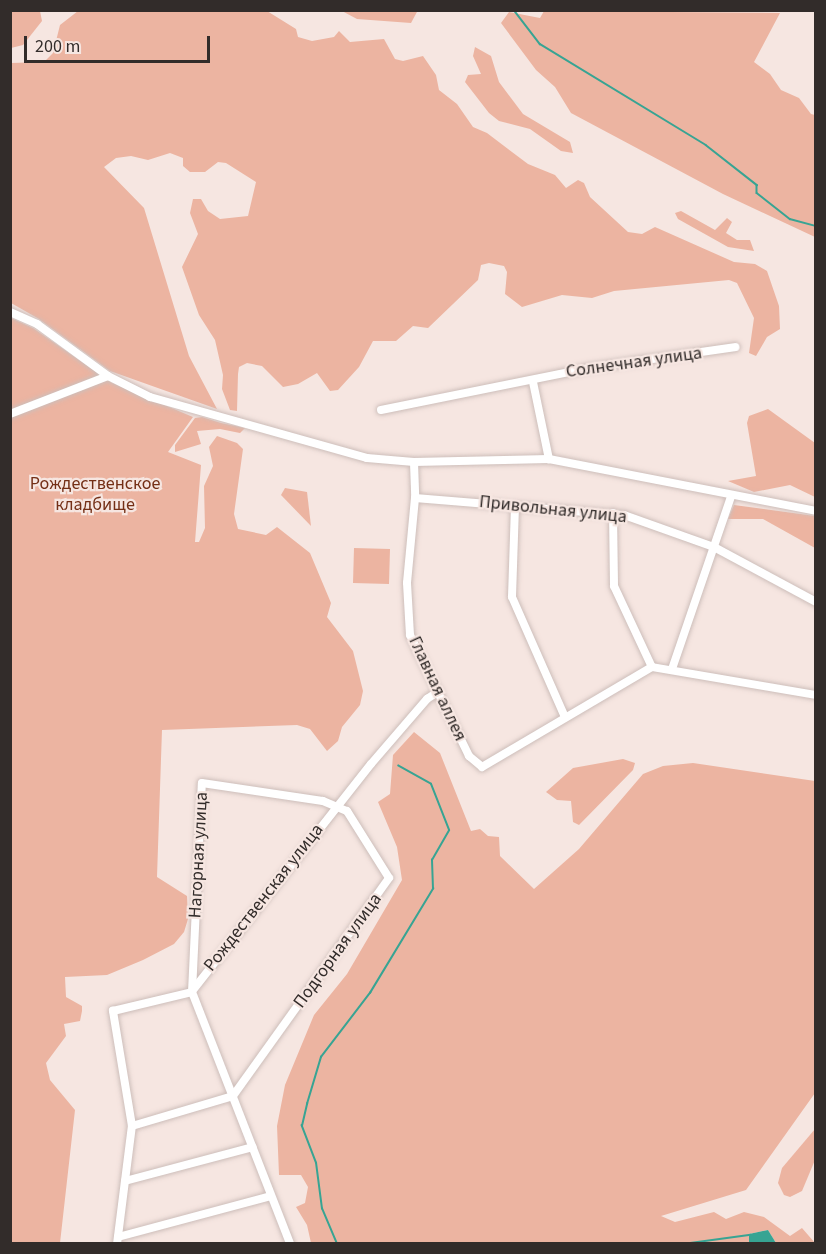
<!DOCTYPE html>
<meta charset="utf-8">
<style>
body{margin:0}
#map{position:relative;width:826px;height:1254px;overflow:hidden;background:#f6e6e1;font-family:"Source Sans 3",sans-serif}
div>[style]{position:absolute}
.green>*{inset:0;background:#ecb4a1}
.water>*{inset:0;background:#37a493}
.stream>*{height:1.5px;margin:-0.75px;padding:0 0.75px;transform-origin:0.75px;border-radius:0.75px;background:#37a493}
.roads{filter:drop-shadow(0 0 2px #cdbeba) drop-shadow(0 0 2px #cdbeba)}
.minor>*{height:8px;margin:-4px;padding:0 4px;transform-origin:4px;border-radius:4px;background:#fff}
span{translate:-50% -50%;white-space:nowrap;text-align:center;line-height:1.15;-webkit-text-stroke:4.5px #f6e6e1;paint-order:stroke}
.street-label{font-size:18px;color:#322c2a}
.park-label{font-size:18px;color:#742f16}
.frame{position:absolute;inset:0;border:12px solid #322c2a;pointer-events:none}
.scale{position:absolute;left:24px;top:36px;width:186px;height:27px;box-sizing:border-box;border:3px solid #322c2a;border-top:0;padding-left:8px;font-size:18px;line-height:21px;white-space:nowrap;color:#322c2a;-webkit-text-stroke:4px #f6e6e1;paint-order:stroke}
</style>
<div id="map">
<div class="green">
<i style="clip-path:polygon(11px 10px,40px 11px,42px 21px,23px 45px,11px 48px)"></i>
<i style="clip-path:polygon(418px 10px,411px 23px,357px 19px,342px 11px)"></i>
<i style="clip-path:polygon(78px 11px,267px 11px,296px 29px,298px 37px,312px 41px,334px 37px,339px 31px,350px 42px,384px 39px,395px 59px,403px 61px,423px 56px,436px 75px,439px 90px,457px 104px,473px 127px,487px 133px,528px 164px,555px 175px,566px 188px,578px 180px,584px 183px,590px 197px,628px 232px,642px 234px,655px 227px,734px 262px,755px 264px,767px 271px,779px 306px,780px 329px,767px 337px,756px 356px,749px 353px,754px 318px,737px 283px,729px 280px,614px 291px,592px 298px,562px 295px,522px 307px,505px 294px,507px 272px,504px 266px,489px 263px,481px 265px,478px 280px,428px 328px,413px 326px,396px 341px,373px 341px,359px 367px,338px 390px,330px 391px,317px 373px,298px 384px,283px 387px,262px 366px,247px 363px,239px 367px,238px 374px,237px 411px,230px 410px,222px 389px,223px 375px,215px 340px,199px 315px,182px 267px,198px 234px,190px 213px,193px 199px,201px 199px,208px 211px,220px 219px,248px 216px,256px 182px,226px 163px,218px 162px,205px 172px,190px 172px,183px 166px,183px 158px,170px 153px,148px 160px,131px 156px,116px 158px,104px 167px,144px 208px,189px 356px,217px 409px,110px 371px,39px 319px,11px 303px,11px 63px,44px 62px,53px 53px,60px 25px)"></i>
<i style="clip-path:polygon(544px 11px,780px 13px,754px 62px,770px 74px,781px 90px,799px 98px,811px 114px,815px 115px,815px 237px,723px 194px,571px 113px,555px 87px,536px 70px,501px 23px,509px 12px,540px 18px)"></i>
<i style="clip-path:polygon(475px 47px,491px 56px,499px 82px,523px 114px,570px 142px,573px 153px,561px 151px,530px 129px,499px 121px,489px 113px,465px 82px,468px 75px,481px 74px,473px 56px)"></i>
<i style="clip-path:polygon(681px 211px,715px 230px,727px 218px,732px 222px,726px 233px,737px 240px,750px 240px,754px 251px,728px 247px,678px 219px,675px 213px)"></i>
<i style="clip-path:polygon(11px 318px,33px 328px,112px 383px,193px 417px,168px 452px,201px 465px,195px 542px,199px 542px,205px 528px,204px 486px,213px 466px,209px 447px,217px 436px,237px 443px,243px 449px,234px 514px,238px 529px,266px 535px,277px 527px,310px 553px,331px 603px,327px 617px,353px 651px,363px 691px,360px 705px,342px 727px,338px 741px,327px 751px,310px 729px,297px 725px,162px 730px,157px 877px,187px 896px,188px 919px,184px 932px,174px 944px,143px 960px,107px 975px,65px 977px,66px 997px,82px 1006px,82px 1011px,80px 1021px,64px 1024px,66px 1036px,46px 1063px,50px 1080px,75px 1110px,60px 1243px,11px 1244px)"></i>
<i style="clip-path:polygon(768px 409px,815px 443px,815px 497px,790px 485px,754px 492px,728px 481px,756px 476px,747px 423px,749px 416px)"></i>
<i style="clip-path:polygon(202px 417px,221px 423px,245px 428px,240px 433px,220px 429px,197px 431px,201px 444px,175px 452px,175px 445px,195px 418px)"></i>
<i style="clip-path:polygon(285px 488px,307px 492px,311px 526px,281px 495px)"></i>
<i style="clip-path:polygon(734px 505px,815px 516px,815px 548px,763px 519px,728px 519px)"></i>
<i style="clip-path:polygon(354px 548px,390px 549px,389px 584px,353px 583px)"></i>
<i style="clip-path:polygon(414px 732px,440px 753px,471px 831px,480px 829px,488px 836px,499px 837px,500px 856px,534px 889px,579px 849px,643px 774px,663px 766px,693px 763px,815px 781px,815px 1093px,746px 1190px,661px 1216px,675px 1222px,714px 1212px,726px 1219px,744px 1212px,764px 1217px,790px 1236px,802px 1228px,815px 1243px,776px 1243px,768px 1230px,749px 1234px,749px 1244px,311px 1243px,307px 1225px,296px 1207px,305px 1203px,308px 1187px,301px 1175px,279px 1175px,277px 1126px,285px 1085px,314px 1015px,347px 974px,402px 880px,397px 847px,378px 802px,390px 794px,393px 755px)"></i>
<i style="clip-path:polygon(623px 759px,635px 763px,633px 770px,579px 825px,573px 822px,571px 801px,557px 800px,546px 792px,573px 768px)"></i>
<i style="clip-path:polygon(815px 1129px,815px 1160px,802px 1191px,790px 1197px,784px 1195px,778px 1183px,782px 1168px)"></i>
</div>
<div class="water">
<i style="clip-path:polygon(768px 1230px,776px 1243px,749px 1243px,749px 1234px)"></i>
</div>
<div class="stream">
<i style="left:514px;top:10px;width:43px;rotate:52.6deg"></i>
<i style="left:540px;top:44px;width:194px;rotate:31.3deg"></i>
<i style="left:706px;top:145px;width:65px;rotate:38.1deg"></i>
<i style="left:757px;top:185px;width:8px;rotate:90deg"></i>
<i style="left:757px;top:193px;width:42px;rotate:38.2deg"></i>
<i style="left:790px;top:219px;width:27px;rotate:15deg"></i>
<i style="left:337px;top:1244px;width:38px;rotate:-113deg"></i>
<i style="left:322px;top:1209px;width:46px;rotate:-97.4deg"></i>
<i style="left:316px;top:1163px;width:40px;rotate:-111deg"></i>
<i style="left:302px;top:1126px;width:23px;rotate:-77deg"></i>
<i style="left:307px;top:1104px;width:49px;rotate:-73.4deg"></i>
<i style="left:321px;top:1057px;width:81px;rotate:-52.6deg"></i>
<i style="left:370px;top:993px;width:122px;rotate:-58.8deg"></i>
<i style="left:433px;top:889px;width:29px;rotate:-92deg"></i>
<i style="left:432px;top:860px;width:34px;rotate:-60deg"></i>
<i style="left:449px;top:830px;width:49px;rotate:-111.4deg"></i>
<i style="left:431px;top:784px;width:37px;rotate:-151deg"></i>
<i style="left:683px;top:1244px;width:68px;rotate:-7.7deg"></i>
</div>
<div class="roads">
<div class="minor">
<i style="left:10px;top:312px;width:30px;rotate:24deg"></i>
<i style="left:37px;top:324px;width:88px;rotate:36.2deg"></i>
<i style="left:108px;top:376px;width:47px;rotate:26.6deg"></i>
<i style="left:150px;top:397px;width:225px;rotate:15.7deg"></i>
<i style="left:367px;top:458px;width:47px;rotate:4.9deg"></i>
<i style="left:414px;top:462px;width:135px;rotate:-1.3deg"></i>
<i style="left:549px;top:459px;width:272px;rotate:11deg"></i>
<i style="left:533px;top:382px;width:79px;rotate:78.3deg"></i>
<i style="left:381px;top:410px;width:213px;rotate:-11.4deg"></i>
<i style="left:590px;top:368px;width:147px;rotate:-8.2deg"></i>
<i style="left:10px;top:414px;width:105px;rotate:-21.2deg"></i>
<i style="left:414px;top:462px;width:36px;rotate:88deg"></i>
<i style="left:415px;top:498px;width:85px;rotate:95.4deg"></i>
<i style="left:407px;top:583px;width:52px;rotate:86.7deg"></i>
<i style="left:410px;top:635px;width:135px;rotate:64deg"></i>
<i style="left:469px;top:756px;width:17px;rotate:40deg"></i>
<i style="left:482px;top:767px;width:197px;rotate:-30.5deg"></i>
<i style="left:652px;top:667px;width:166px;rotate:9.7deg"></i>
<i style="left:415px;top:498px;width:210px;rotate:4.7deg"></i>
<i style="left:624px;top:515px;width:96px;rotate:19.6deg"></i>
<i style="left:714px;top:547px;width:116px;rotate:28.3deg"></i>
<i style="left:515px;top:506px;width:91px;rotate:91.9deg"></i>
<i style="left:512px;top:597px;width:131px;rotate:66.2deg"></i>
<i style="left:613px;top:513px;width:73px;rotate:89.2deg"></i>
<i style="left:614px;top:586px;width:89px;rotate:64.9deg"></i>
<i style="left:672px;top:669px;width:182px;rotate:-71.1deg"></i>
<i style="left:193px;top:990px;width:288px;rotate:-51.8deg"></i>
<i style="left:371px;top:764px;width:86px;rotate:-49.3deg"></i>
<i style="left:427px;top:699px;width:14px;rotate:-34deg"></i>
<i style="left:192px;top:992px;width:209px;rotate:-87.3deg"></i>
<i style="left:202px;top:783px;width:122px;rotate:8.5deg"></i>
<i style="left:323px;top:801px;width:26px;rotate:23deg"></i>
<i style="left:347px;top:811px;width:79px;rotate:57.9deg"></i>
<i style="left:389px;top:878px;width:268px;rotate:125.6deg"></i>
<i style="left:192px;top:992px;width:270px;rotate:68.7deg"></i>
<i style="left:132px;top:1126px;width:105px;rotate:-16.5deg"></i>
<i style="left:125px;top:1181px;width:132px;rotate:-14.9deg"></i>
<i style="left:118px;top:1237px;width:158px;rotate:-15deg"></i>
<i style="left:117px;top:1244px;width:119px;rotate:-82.8deg"></i>
<i style="left:132px;top:1126px;width:117px;rotate:-99.4deg"></i>
<i style="left:113px;top:1011px;width:81px;rotate:-13.5deg"></i>
</div>
</div>
<div class="street-label">
<span style="left:634px;top:363px;rotate:-8deg">Солнечная улица</span>
<span style="left:553px;top:510px;rotate:6deg">Привольная улица</span>
<span style="left:437px;top:689px;rotate:65deg">Главная аллея</span>
<span style="left:199px;top:855px;rotate:-87deg">Нагорная улица</span>
<span style="left:264px;top:898px;rotate:-52deg">Рождественская улица</span>
<span style="left:338px;top:951px;rotate:-54deg">Подгорная улица</span>
</div>
<div class="park-label">
<span style="left:95px;top:495px">Рождественское<br>кладбище</span>
</div>
<div class="frame"></div>
<div class="scale">200 m</div>
</div>
